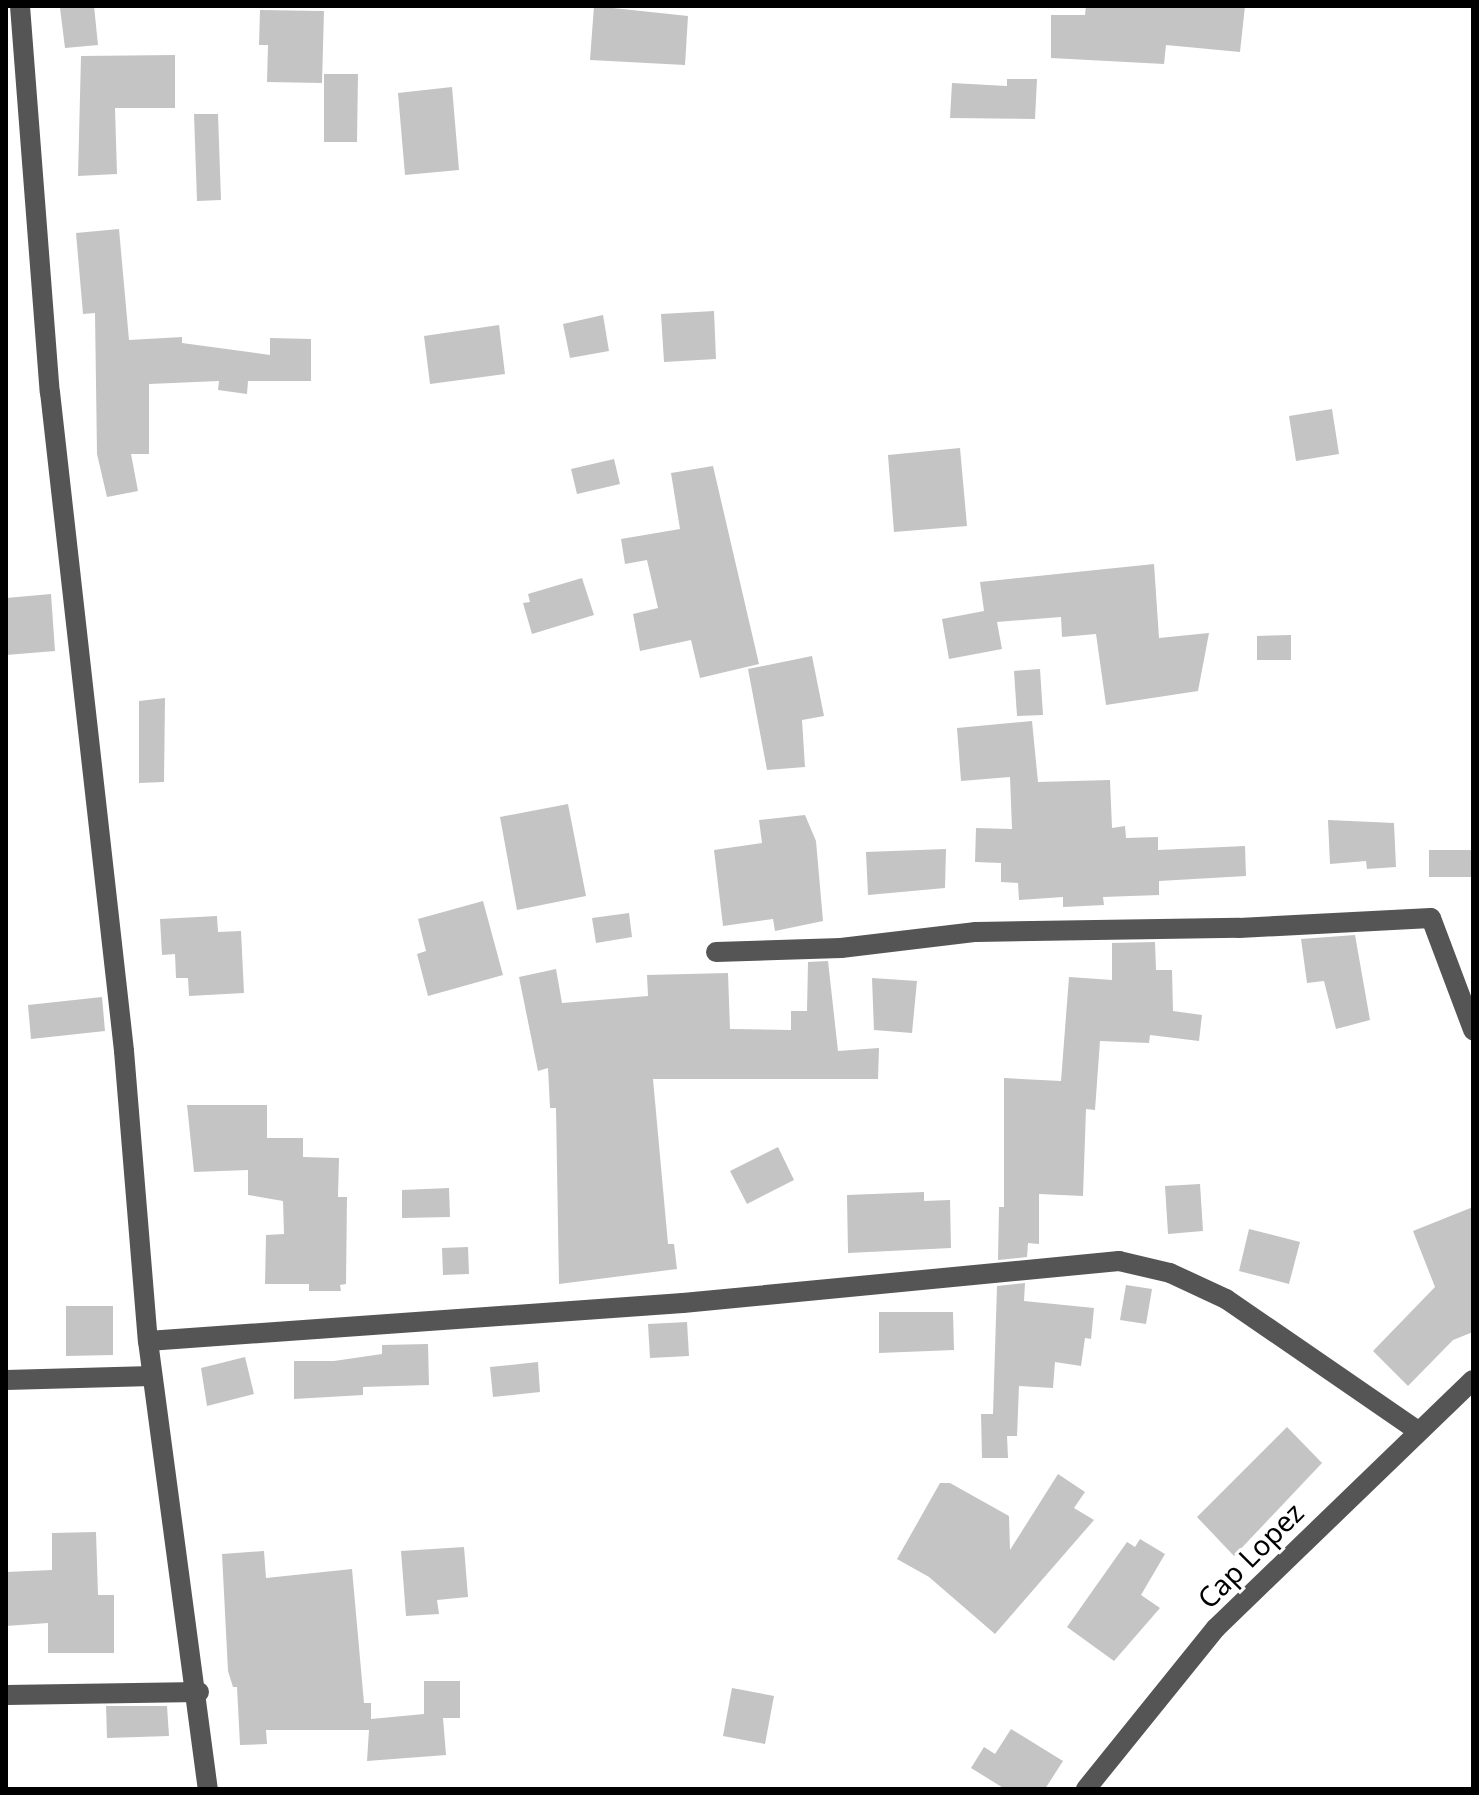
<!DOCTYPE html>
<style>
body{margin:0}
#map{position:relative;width:1479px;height:1795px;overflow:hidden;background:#fff;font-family:"Noto Sans",sans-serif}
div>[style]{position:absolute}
.building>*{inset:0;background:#c4c4c4}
.minor>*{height:20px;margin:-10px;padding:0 10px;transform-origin:10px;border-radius:10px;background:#555}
span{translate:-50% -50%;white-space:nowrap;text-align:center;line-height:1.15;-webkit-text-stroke:6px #fff;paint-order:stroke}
.street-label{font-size:28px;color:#000}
.frame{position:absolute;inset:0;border:8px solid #000;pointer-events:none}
</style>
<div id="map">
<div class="building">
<i style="clip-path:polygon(94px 6px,98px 45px,65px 48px,60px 8px)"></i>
<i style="clip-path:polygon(594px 6px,688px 16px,685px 65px,590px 60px)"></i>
<i style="clip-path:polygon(1086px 6px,1245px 6px,1240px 52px,1166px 45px,1164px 64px,1051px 58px,1051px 15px,1085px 15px)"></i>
<i style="clip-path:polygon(260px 10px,324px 11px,322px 83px,267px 82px,268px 45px,259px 45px)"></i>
<i style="clip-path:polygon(175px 55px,175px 108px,115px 108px,117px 174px,78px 176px,81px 56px)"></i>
<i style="clip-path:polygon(324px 74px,358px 74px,357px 142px,324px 142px)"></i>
<i style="clip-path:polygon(1007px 79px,1037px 79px,1035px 119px,950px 118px,952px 83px,1007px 86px)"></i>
<i style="clip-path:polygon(452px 87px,459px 170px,405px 175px,398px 93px)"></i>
<i style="clip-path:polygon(194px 114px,218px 114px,221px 200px,197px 201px)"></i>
<i style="clip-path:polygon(119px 229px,129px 340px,182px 337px,182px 343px,270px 355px,270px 338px,311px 339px,311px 381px,248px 381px,247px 394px,218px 390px,219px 381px,149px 384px,149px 454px,131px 454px,138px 491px,107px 497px,97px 454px,95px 313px,83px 314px,76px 233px)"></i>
<i style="clip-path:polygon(714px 311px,716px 359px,664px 362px,661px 314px)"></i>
<i style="clip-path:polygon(603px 315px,609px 351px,570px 358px,563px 324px)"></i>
<i style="clip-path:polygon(499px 325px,505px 374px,430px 384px,424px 336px)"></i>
<i style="clip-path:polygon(1332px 409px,1339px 454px,1296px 461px,1289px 416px)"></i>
<i style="clip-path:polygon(960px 448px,967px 526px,894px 532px,888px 455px)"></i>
<i style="clip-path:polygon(614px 459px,620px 484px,577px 494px,571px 469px)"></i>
<i style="clip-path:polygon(713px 466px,759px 664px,700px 678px,691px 640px,640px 651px,633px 614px,658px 608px,647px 560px,625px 564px,621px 539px,680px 529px,671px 473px)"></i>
<i style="clip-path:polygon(1154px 564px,1159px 638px,1209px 633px,1198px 691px,1106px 705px,1096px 634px,1062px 637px,1061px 617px,997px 622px,1002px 649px,949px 659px,942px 619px,984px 611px,980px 582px)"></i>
<i style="clip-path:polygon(582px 578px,594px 615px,532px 634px,523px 603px,530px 602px,528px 594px)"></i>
<i style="clip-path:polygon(51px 594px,55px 651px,6px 655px,6px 598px)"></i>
<i style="clip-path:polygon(1291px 635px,1291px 660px,1257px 660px,1257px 636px)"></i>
<i style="clip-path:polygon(812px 656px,824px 716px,802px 720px,805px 767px,767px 770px,748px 669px)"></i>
<i style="clip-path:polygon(1040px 669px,1043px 715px,1017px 716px,1014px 671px)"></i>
<i style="clip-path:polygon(165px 698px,164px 782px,139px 783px,139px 701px)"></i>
<i style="clip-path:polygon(1032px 721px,1038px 782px,1110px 780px,1112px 828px,1125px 826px,1126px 838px,1158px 837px,1158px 850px,1245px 846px,1246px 876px,1159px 881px,1159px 895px,1103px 897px,1104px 905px,1063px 907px,1063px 897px,1019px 900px,1018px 883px,1001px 882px,1001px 863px,975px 862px,976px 828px,1012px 829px,1010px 777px,961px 781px,957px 728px)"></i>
<i style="clip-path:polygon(568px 804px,586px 896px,517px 910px,500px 817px)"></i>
<i style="clip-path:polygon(805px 815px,816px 841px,823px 921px,775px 931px,773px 919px,723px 926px,714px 850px,762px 843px,759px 820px)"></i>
<i style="clip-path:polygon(1328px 820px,1394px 823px,1396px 867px,1367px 869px,1366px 861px,1330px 864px)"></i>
<i style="clip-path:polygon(946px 849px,945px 888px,868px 895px,866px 852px)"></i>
<i style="clip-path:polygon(1429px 850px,1473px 850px,1473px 877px,1429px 877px)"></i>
<i style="clip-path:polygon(483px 901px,503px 975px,428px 996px,417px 954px,426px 951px,418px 919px)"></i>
<i style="clip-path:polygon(629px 913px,632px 937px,596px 943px,592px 918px)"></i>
<i style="clip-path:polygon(217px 916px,218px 932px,241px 931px,244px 993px,189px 996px,188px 978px,176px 978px,175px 954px,162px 955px,160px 919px)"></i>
<i style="clip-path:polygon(1355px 935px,1370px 1020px,1336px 1029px,1324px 981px,1307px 983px,1301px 939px)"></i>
<i style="clip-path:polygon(1155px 942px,1156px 970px,1172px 970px,1173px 1011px,1202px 1015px,1199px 1041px,1150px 1035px,1149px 1043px,1100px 1041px,1095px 1110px,1086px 1109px,1083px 1196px,1039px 1194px,1039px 1244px,1028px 1243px,1027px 1257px,998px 1260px,999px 1207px,1004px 1207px,1004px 1078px,1061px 1081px,1069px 977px,1112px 980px,1112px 943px)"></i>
<i style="clip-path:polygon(828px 961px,838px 1051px,879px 1048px,878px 1079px,653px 1079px,668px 1244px,674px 1244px,677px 1269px,559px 1284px,556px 1108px,550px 1108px,548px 1068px,538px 1071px,519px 977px,556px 969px,562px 1003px,648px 996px,647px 975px,728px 973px,730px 1029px,791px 1030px,791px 1011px,807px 1011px,808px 962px)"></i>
<i style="clip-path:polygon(872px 978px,917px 981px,912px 1033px,874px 1030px)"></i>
<i style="clip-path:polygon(102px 997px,105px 1031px,31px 1039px,28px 1005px)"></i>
<i style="clip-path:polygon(187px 1105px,267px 1105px,267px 1138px,303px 1138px,303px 1157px,339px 1158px,338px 1197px,347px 1197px,346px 1284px,340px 1285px,341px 1291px,309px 1291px,309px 1284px,265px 1284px,266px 1235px,284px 1234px,283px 1201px,248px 1195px,248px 1170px,194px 1172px)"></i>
<i style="clip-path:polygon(778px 1147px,794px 1180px,747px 1204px,730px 1171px)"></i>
<i style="clip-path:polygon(1200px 1184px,1203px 1231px,1168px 1234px,1165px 1186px)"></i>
<i style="clip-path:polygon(449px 1188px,450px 1217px,402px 1218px,402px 1190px)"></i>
<i style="clip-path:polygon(924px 1192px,924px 1201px,950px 1200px,951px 1248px,848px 1253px,847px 1195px)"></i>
<i style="clip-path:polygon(1473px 1207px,1473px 1332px,1453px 1340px,1408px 1386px,1373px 1351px,1435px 1287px,1413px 1231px)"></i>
<i style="clip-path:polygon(1249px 1229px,1300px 1242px,1289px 1284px,1239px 1271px)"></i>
<i style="clip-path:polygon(468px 1247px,469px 1274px,443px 1275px,442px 1248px)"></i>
<i style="clip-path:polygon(1025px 1283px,1024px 1301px,1094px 1308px,1091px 1339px,1085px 1338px,1081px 1366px,1055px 1362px,1053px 1388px,1019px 1386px,1017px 1436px,1007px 1436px,1008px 1458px,982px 1458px,981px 1414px,993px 1414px,997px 1286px)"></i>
<i style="clip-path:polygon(1126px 1285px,1152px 1289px,1146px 1324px,1120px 1320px)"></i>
<i style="clip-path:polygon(66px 1306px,113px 1306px,113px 1355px,66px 1356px)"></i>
<i style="clip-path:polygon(879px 1312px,953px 1312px,954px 1350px,879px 1353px)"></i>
<i style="clip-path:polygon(687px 1322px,689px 1356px,650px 1358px,648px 1324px)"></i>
<i style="clip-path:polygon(428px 1344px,429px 1385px,363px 1387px,363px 1395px,294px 1399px,294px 1361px,334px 1361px,382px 1354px,382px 1345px)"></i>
<i style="clip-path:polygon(245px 1357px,254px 1394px,207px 1406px,201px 1368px)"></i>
<i style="clip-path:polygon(538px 1362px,540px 1392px,493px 1397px,490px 1367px)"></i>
<i style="clip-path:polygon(1287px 1427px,1322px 1463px,1234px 1556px,1197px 1517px)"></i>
<i style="clip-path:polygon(1058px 1474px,1085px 1492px,1074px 1508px,1094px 1520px,995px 1634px,929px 1577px,897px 1559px,940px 1483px,950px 1483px,1009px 1516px,1010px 1550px)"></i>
<i style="clip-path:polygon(96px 1532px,98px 1595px,114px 1595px,114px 1653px,48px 1653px,48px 1623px,6px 1626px,6px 1572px,52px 1570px,52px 1533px)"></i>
<i style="clip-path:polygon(1140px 1539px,1165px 1554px,1141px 1595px,1160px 1608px,1114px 1661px,1067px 1627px,1127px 1542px,1135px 1547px)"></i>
<i style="clip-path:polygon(464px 1547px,468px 1597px,437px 1600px,439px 1614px,406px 1616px,401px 1551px)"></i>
<i style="clip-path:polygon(264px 1551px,266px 1578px,352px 1569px,364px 1703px,371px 1703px,371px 1719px,424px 1714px,424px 1681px,460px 1681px,460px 1718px,443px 1718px,446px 1755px,367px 1761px,369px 1730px,266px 1730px,267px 1744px,240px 1745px,237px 1687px,233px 1687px,228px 1671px,222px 1554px)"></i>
<i style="clip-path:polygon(732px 1688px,774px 1696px,765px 1744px,723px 1736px)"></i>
<i style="clip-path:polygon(106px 1706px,167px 1706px,169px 1736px,107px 1738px)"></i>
<i style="clip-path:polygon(1011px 1729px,1063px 1761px,1045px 1789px,1005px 1789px,971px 1768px,984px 1747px,995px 1754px)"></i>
</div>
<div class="minor">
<i style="left:20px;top:6px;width:387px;rotate:85.6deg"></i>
<i style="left:50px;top:392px;width:663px;rotate:83.59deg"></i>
<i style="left:124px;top:1051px;width:291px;rotate:85.3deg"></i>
<i style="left:148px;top:1341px;width:452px;rotate:82.4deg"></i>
<i style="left:716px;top:952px;width:125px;rotate:-1.8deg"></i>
<i style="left:841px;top:948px;width:136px;rotate:-6.8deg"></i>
<i style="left:976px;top:932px;width:263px;rotate:-0.9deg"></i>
<i style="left:1239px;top:928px;width:192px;rotate:-3deg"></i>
<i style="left:1431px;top:918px;width:120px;rotate:69.4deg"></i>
<i style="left:148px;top:1341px;width:536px;rotate:-4.06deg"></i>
<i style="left:683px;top:1303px;width:438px;rotate:-5.5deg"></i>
<i style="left:1119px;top:1261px;width:52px;rotate:13.2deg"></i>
<i style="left:1170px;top:1273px;width:62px;rotate:24.9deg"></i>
<i style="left:1226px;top:1299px;width:233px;rotate:34.5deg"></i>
<i style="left:6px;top:1380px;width:146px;rotate:-1.6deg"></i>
<i style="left:6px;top:1695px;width:193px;rotate:-0.9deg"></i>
<i style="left:1086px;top:1789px;width:207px;rotate:-51.1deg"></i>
<i style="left:1216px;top:1628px;width:357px;rotate:-44deg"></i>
</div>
<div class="street-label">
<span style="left:1250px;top:1555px;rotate:-45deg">Cap Lopez</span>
</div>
<div class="frame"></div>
</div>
